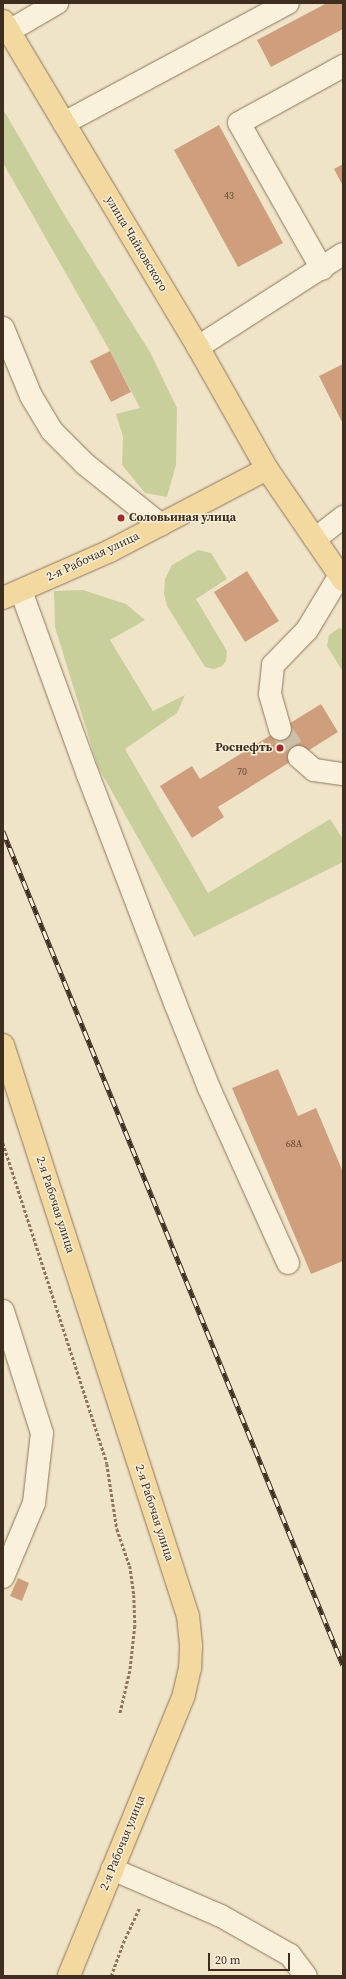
<!DOCTYPE html>
<meta charset="utf-8">
<style>
body{margin:0}
#map{position:relative;width:346px;height:1979px;overflow:hidden;background:#f0e4c8;font-family:"Source Serif 4",serif}
div>[style]{position:absolute}
.green>*{inset:0;background:#c9cf9b}
.building>*{inset:0;background:#cf9f7d}
.minor-tunnel>*{height:22px;margin-top:-11px;transform-origin:0;background:repeating-linear-gradient(90deg,#ccc0a6 0 22px,transparent 0 33px)}
.path>*{height:2.5px;margin-top:-1.25px;transform-origin:0;background:repeating-linear-gradient(90deg,#8d765c 0 3px,transparent 0 5px)}
.roads{filter:drop-shadow(0 0 1px #8d765c) drop-shadow(0 0 1px #8d765c)}
.minor>*{height:22px;margin:-11px;padding:0 11px;transform-origin:11px;border-radius:11px;background:#faf1dc}
.major>*{height:22px;margin:-11px;padding:0 11px;transform-origin:11px;border-radius:11px;background:#f3d9a0}
.rail>*{height:4.5px;margin-top:-2.25px;transform-origin:0;background:repeating-linear-gradient(90deg,#f7eed8 0 9px,#3d2e20 0 18px);box-sizing:border-box;border-block:1px solid #3d2e20}
.dots>*{width:11px;height:11px;translate:-50% -50%;box-sizing:border-box;border:2px solid #f7eed8;border-radius:50%}
span{translate:-50% -50%;white-space:nowrap;text-align:center;line-height:1.15;-webkit-text-stroke:3px #f7eed8;paint-order:stroke}
.number-label{font-size:10px;color:#624a37}
.number-label span{-webkit-text-stroke-width:0}
.street-label{font-size:12px;color:#3d2e20}
.poi-label{font-size:12px;color:#3d2e20;font-weight:700}
.left{translate:0 -50%;text-align:left}
.right{translate:-100% -50%;text-align:right}
.frame{position:absolute;inset:0;border:4px solid #3d2e20;pointer-events:none}
.scale{position:absolute;left:208px;top:1953px;width:82px;height:18px;box-sizing:border-box;border:2px solid #3d2e20;border-top:0;padding-left:5px;font-size:12px;line-height:14px;white-space:nowrap;color:#3d2e20;-webkit-text-stroke:3px #f7eed8;paint-order:stroke}
</style>
<div id="map">
<div class="green">
<i style="clip-path:polygon(3px 109px,65px 216px,150px 352px,177px 408px,176px 465px,167px 497px,145px 493px,122px 465px,123px 437px,116px 414px,140px 408px,110px 351px,3px 163px)"></i>
<i style="clip-path:polygon(198px 550px,211px 553px,227px 579px,196px 599px,227px 651px,226px 661px,222px 666px,214px 669px,205px 667px,167px 606px,164px 594px,165px 579px,172px 565px)"></i>
<i style="clip-path:polygon(83px 590px,126px 604px,145px 620px,110px 640px,153px 711px,185px 695px,177px 713px,125px 749px,208px 893px,330px 819px,343px 839px,343px 862px,194px 937px,98px 767px,55px 627px,54px 591px)"></i>
<i style="clip-path:polygon(339px 628px,343px 629px,343px 672px,327px 646px,329px 635px)"></i>
</div>
<div class="building">
<i style="clip-path:polygon(327px 3px,343px 3px,343px 29px,271px 67px,257px 40px)"></i>
<i style="clip-path:polygon(219px 125px,283px 243px,238px 267px,174px 150px)"></i>
<i style="clip-path:polygon(343px 164px,343px 186px,334px 169px)"></i>
<i style="clip-path:polygon(110px 351px,131px 392px,111px 402px,90px 361px)"></i>
<i style="clip-path:polygon(343px 364px,343px 424px,319px 376px)"></i>
<i style="clip-path:polygon(247px 571px,279px 621px,245px 642px,214px 592px)"></i>
<i style="clip-path:polygon(321px 704px,338px 732px,218px 807px,224px 817px,192px 838px,160px 786px,192px 766px,200px 779px)"></i>
<i style="clip-path:polygon(278px 1069px,298px 1116px,316px 1108px,343px 1172px,343px 1261px,311px 1274px,232px 1088px)"></i>
<i style="clip-path:polygon(18px 1578px,29px 1583px,22px 1601px,10px 1596px)"></i>
</div>
<div class="minor-tunnel">
<i style="left:280px;top:729px;width:34px;rotate:56deg"></i>
</div>
<div class="path">
<i style="left:3px;top:1143px;width:337px;rotate:72deg"></i>
<i style="left:107px;top:1464px;width:66px;rotate:81.3deg"></i>
<i style="left:117px;top:1529px;width:39px;rotate:71deg"></i>
<i style="left:130px;top:1566px;width:29px;rotate:82deg"></i>
<i style="left:134px;top:1595px;width:31px;rotate:88deg"></i>
<i style="left:135px;top:1626px;width:45px;rotate:96.3deg"></i>
<i style="left:130px;top:1671px;width:44px;rotate:103.1deg"></i>
<i style="left:111px;top:1976px;width:35px;rotate:-70deg"></i>
<i style="left:123px;top:1943px;width:38px;rotate:-65deg"></i>
</div>
<div class="roads">
<div class="minor">
<i style="left:9px;top:31px;width:56px;rotate:-30.3deg"></i>
<i style="left:64px;top:123px;width:254px;rotate:-28.2deg"></i>
<i style="left:322px;top:269px;width:168px;rotate:-119.6deg"></i>
<i style="left:239px;top:123px;width:119px;rotate:-28.7deg"></i>
<i style="left:3px;top:328px;width:74px;rotate:67.6deg"></i>
<i style="left:31px;top:396px;width:41px;rotate:59deg"></i>
<i style="left:52px;top:431px;width:47px;rotate:45deg"></i>
<i style="left:85px;top:464px;width:97px;rotate:38.8deg"></i>
<i style="left:198px;top:347px;width:172px;rotate:-32.7deg"></i>
<i style="left:315px;top:539px;width:36px;rotate:-38deg"></i>
<i style="left:21px;top:591px;width:196px;rotate:70deg"></i>
<i style="left:88px;top:775px;width:244px;rotate:69.1deg"></i>
<i style="left:175px;top:1003px;width:92px;rotate:68.2deg"></i>
<i style="left:209px;top:1088px;width:192px;rotate:65.7deg"></i>
<i style="left:280px;top:729px;width:36px;rotate:-106deg"></i>
<i style="left:270px;top:694px;width:29px;rotate:-84deg"></i>
<i style="left:273px;top:665px;width:49px;rotate:-45.8deg"></i>
<i style="left:307px;top:630px;width:64px;rotate:-59deg"></i>
<i style="left:299px;top:757px;width:20px;rotate:41deg"></i>
<i style="left:314px;top:770px;width:29px;rotate:8deg"></i>
<i style="left:3px;top:1311px;width:128px;rotate:72.3deg"></i>
<i style="left:42px;top:1433px;width:70px;rotate:96.5deg"></i>
<i style="left:34px;top:1503px;width:80px;rotate:112.7deg"></i>
<i style="left:112px;top:1869px;width:119px;rotate:23.3deg"></i>
<i style="left:221px;top:1916px;width:79px;rotate:29.5deg"></i>
<i style="left:290px;top:1955px;width:26px;rotate:53deg"></i>
</div>
<div class="major">
<i style="left:3px;top:21px;width:380px;rotate:59.1deg"></i>
<i style="left:198px;top:347px;width:140px;rotate:60.5deg"></i>
<i style="left:267px;top:469px;width:135px;rotate:55.6deg"></i>
<i style="left:3px;top:598px;width:117px;rotate:-23.7deg"></i>
<i style="left:110px;top:551px;width:177px;rotate:-27.6deg"></i>
<i style="left:3px;top:1045px;width:600px;rotate:72.05deg"></i>
<i style="left:188px;top:1616px;width:29px;rotate:84deg"></i>
<i style="left:191px;top:1645px;width:23px;rotate:92deg"></i>
<i style="left:190px;top:1668px;width:28px;rotate:103deg"></i>
<i style="left:184px;top:1695px;width:304px;rotate:112.3deg"></i>
</div>
</div>
<div class="rail">
<i style="left:3px;top:831px;width:901px;rotate:67.82deg"></i>
</div>
<div class="dots">
<i style="left:121px;top:518px;background:#9e2a2b"></i>
<i style="left:280px;top:748px;background:#9e2a2b"></i>
</div>
<div class="number-label">
<span style="left:229px;top:196px">43</span>
<span style="left:242px;top:772px">70</span>
<span style="left:294px;top:1144px">68А</span>
</div>
<div class="street-label">
<span style="left:136px;top:244px;rotate:59deg">улица Чайковского</span>
<span style="left:93px;top:557px;rotate:-25deg">2-я Рабочая улица</span>
<span style="left:55px;top:1205px;rotate:72deg">2-я Рабочая улица</span>
<span style="left:154px;top:1513px;rotate:72deg">2-я Рабочая улица</span>
<span style="left:123px;top:1843px;rotate:-68deg">2-я Рабочая улица</span>
</div>
<div class="poi-label">
<span class="left" style="left:129px;top:518px">Соловьиная улица</span>
<span class="right" style="left:272px;top:748px">Роснефть</span>
</div>
<div class="frame"></div>
<div class="scale">20 m</div>
</div>
